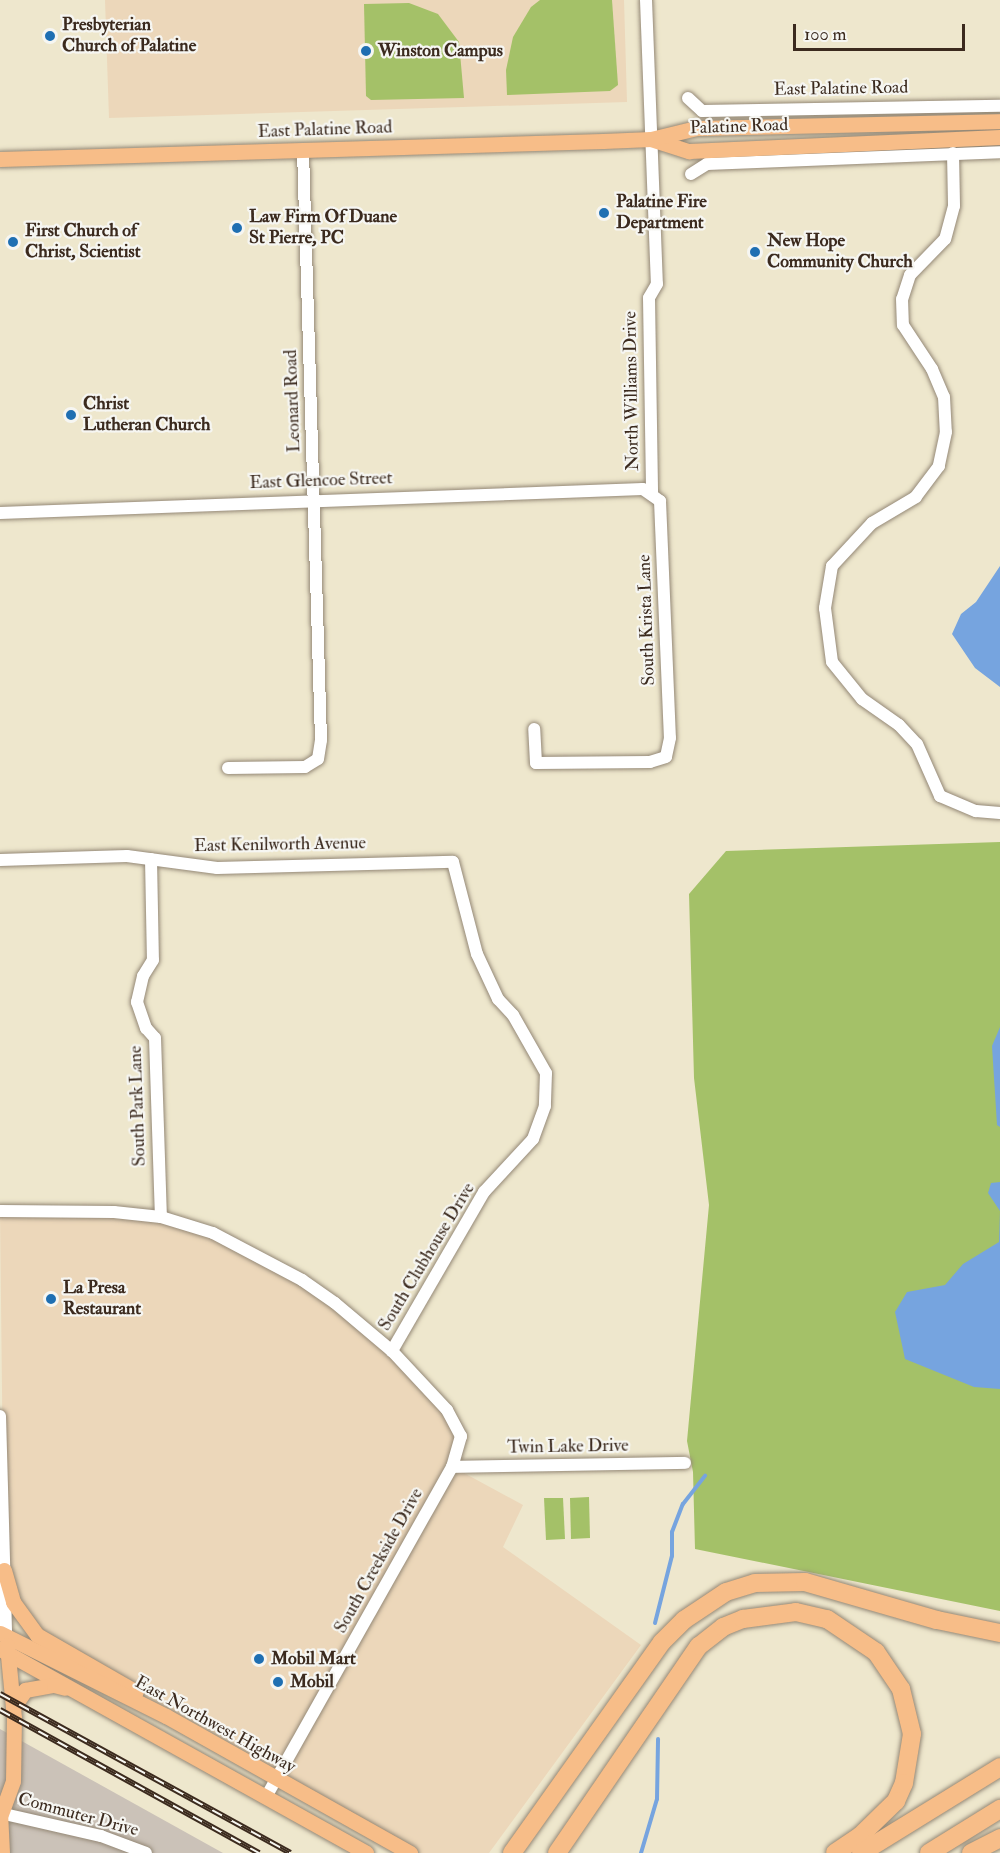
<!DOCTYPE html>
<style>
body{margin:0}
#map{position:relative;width:1000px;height:1853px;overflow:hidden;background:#eee7cd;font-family:"IM FELL Double Pica",serif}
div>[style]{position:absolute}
.built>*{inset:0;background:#ecd7ba}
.industrial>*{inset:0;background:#cbc2b8}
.green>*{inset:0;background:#a4c168}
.water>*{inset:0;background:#76a4df}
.stream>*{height:4px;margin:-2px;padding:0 2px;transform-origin:2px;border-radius:2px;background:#76a4df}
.roads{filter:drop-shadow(0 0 2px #948876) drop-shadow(0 0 2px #948876)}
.minor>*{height:12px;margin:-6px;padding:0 6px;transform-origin:6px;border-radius:6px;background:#fff}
.major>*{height:15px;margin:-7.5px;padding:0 7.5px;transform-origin:7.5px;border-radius:7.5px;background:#f7bd88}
.highway>*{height:18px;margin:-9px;padding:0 9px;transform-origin:9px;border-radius:9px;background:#f7bd88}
.rail>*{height:6px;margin-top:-3px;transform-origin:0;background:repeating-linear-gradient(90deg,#f6f6f2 0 11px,#3b2a1e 0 22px);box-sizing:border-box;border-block:2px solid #3b2a1e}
.dots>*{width:16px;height:16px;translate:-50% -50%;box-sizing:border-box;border:3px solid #f6f6f2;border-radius:50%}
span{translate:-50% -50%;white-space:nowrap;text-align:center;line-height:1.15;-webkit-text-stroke:4.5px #f6f6f2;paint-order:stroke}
.poi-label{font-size:18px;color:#3b2a1e;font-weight:700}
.left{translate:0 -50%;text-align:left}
.street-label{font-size:18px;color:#3b2a1e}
.scale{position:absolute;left:793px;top:24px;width:172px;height:27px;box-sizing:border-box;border:3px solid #3b2a1e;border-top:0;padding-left:8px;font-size:18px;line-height:21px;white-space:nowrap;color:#3b2a1e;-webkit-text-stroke:4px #f6f6f2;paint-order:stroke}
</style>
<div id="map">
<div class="built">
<i style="clip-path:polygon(105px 0,624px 0,627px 102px,109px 118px)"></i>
<i style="clip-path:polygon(0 1211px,161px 1217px,259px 1257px,392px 1351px,461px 1436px,453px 1467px,523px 1505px,503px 1547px,641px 1645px,489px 1853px,410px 1853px,37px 1635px,4px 1570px)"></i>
</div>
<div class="industrial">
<i style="clip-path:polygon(0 1729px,223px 1853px,0 1853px)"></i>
</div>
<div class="green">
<i style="clip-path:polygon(540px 0,612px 0,618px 85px,610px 91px,507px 95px,506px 70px,513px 37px,531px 7px)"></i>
<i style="clip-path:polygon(409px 3px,438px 14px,459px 42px,464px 98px,371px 100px,366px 96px,364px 4px)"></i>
<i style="clip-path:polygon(1000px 842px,1000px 1611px,695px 1549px,693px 1472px,687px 1441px,709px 1205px,694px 1078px,689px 894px,726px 851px)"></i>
<i style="clip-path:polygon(589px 1497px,590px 1538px,571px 1539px,570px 1498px)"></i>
<i style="clip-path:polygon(544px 1498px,563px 1498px,565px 1539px,546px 1540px)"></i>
</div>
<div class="water">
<i style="clip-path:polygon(1000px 566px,1000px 687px,975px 668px,952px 634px,961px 614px,976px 602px)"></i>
<i style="clip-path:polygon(1000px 1027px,1000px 1127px,997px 1125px,992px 1046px)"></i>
<i style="clip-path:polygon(1000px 1182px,1000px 1389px,974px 1387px,905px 1359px,895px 1312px,907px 1292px,945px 1285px,963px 1264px,999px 1242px,1000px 1211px,988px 1193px,991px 1183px)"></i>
</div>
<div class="stream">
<i style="left:655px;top:1623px;width:69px;rotate:-75.8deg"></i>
<i style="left:672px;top:1556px;width:24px;rotate:-90deg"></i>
<i style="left:672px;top:1532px;width:30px;rotate:-69deg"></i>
<i style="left:683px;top:1504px;width:36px;rotate:-52deg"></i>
<i style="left:641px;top:1853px;width:56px;rotate:-73.5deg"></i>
<i style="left:657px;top:1799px;width:60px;rotate:-89deg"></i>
</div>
<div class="roads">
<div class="minor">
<i style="left:646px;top:0;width:284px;rotate:87.8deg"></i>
<i style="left:657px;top:284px;width:16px;rotate:120deg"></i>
<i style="left:649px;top:298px;width:197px;rotate:89.1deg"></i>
<i style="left:688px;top:98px;width:19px;rotate:43deg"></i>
<i style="left:702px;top:111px;width:298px;rotate:-1deg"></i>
<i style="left:953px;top:153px;width:53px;rotate:88.9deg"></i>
<i style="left:954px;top:206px;width:34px;rotate:105deg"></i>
<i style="left:945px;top:239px;width:50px;rotate:134.2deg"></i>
<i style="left:910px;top:275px;width:25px;rotate:108deg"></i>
<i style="left:902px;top:299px;width:26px;rotate:88deg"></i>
<i style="left:903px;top:325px;width:53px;rotate:56.6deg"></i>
<i style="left:932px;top:369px;width:30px;rotate:67deg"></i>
<i style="left:944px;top:397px;width:35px;rotate:87deg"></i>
<i style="left:946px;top:432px;width:35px;rotate:102deg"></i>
<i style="left:939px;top:466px;width:39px;rotate:127deg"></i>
<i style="left:916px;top:497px;width:51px;rotate:149.4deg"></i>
<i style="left:872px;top:523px;width:59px;rotate:132.9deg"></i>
<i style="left:832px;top:566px;width:43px;rotate:99.5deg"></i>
<i style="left:825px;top:608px;width:54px;rotate:82.6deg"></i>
<i style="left:832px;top:662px;width:48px;rotate:51deg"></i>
<i style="left:862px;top:699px;width:45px;rotate:35.1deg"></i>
<i style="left:899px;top:725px;width:26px;rotate:47deg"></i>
<i style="left:917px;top:744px;width:57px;rotate:66.1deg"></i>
<i style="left:940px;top:796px;width:39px;rotate:23deg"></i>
<i style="left:976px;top:811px;width:24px;rotate:5deg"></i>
<i style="left:691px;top:174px;width:19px;rotate:-32deg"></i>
<i style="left:707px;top:164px;width:293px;rotate:-2.3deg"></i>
<i style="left:0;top:513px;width:643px;rotate:-2.14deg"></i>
<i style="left:643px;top:489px;width:21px;rotate:35deg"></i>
<i style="left:660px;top:501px;width:237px;rotate:87.6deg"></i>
<i style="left:670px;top:738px;width:19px;rotate:102deg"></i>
<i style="left:666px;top:757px;width:17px;rotate:163deg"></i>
<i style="left:650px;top:762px;width:114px;rotate:179.5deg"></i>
<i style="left:536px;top:763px;width:34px;rotate:-93deg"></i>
<i style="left:228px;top:768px;width:77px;rotate:-0.7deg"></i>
<i style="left:305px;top:767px;width:15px;rotate:-32deg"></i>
<i style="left:318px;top:759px;width:19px;rotate:-81deg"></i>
<i style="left:321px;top:740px;width:590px;rotate:-91.75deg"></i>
<i style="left:151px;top:859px;width:101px;rotate:88.9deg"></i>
<i style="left:153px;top:960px;width:19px;rotate:122deg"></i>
<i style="left:143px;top:976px;width:27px;rotate:103deg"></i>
<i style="left:137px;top:1002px;width:28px;rotate:71deg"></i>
<i style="left:146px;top:1028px;width:13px;rotate:48deg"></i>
<i style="left:155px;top:1038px;width:179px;rotate:88.1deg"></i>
<i style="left:0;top:860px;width:127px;rotate:-1.8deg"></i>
<i style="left:127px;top:856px;width:91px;rotate:7.6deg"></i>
<i style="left:217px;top:868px;width:236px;rotate:-1.5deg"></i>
<i style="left:453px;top:862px;width:95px;rotate:75.4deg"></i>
<i style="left:477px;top:954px;width:50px;rotate:65deg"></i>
<i style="left:498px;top:999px;width:22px;rotate:47deg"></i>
<i style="left:513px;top:1015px;width:67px;rotate:60.4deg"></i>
<i style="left:546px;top:1073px;width:33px;rotate:92deg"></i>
<i style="left:545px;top:1106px;width:35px;rotate:110deg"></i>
<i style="left:533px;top:1139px;width:72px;rotate:132.8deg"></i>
<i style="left:484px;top:1192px;width:184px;rotate:120.1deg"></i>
<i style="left:0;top:1211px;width:114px;rotate:0.5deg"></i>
<i style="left:114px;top:1212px;width:47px;rotate:6.1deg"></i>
<i style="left:161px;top:1217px;width:54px;rotate:17.1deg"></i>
<i style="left:213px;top:1233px;width:101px;rotate:27.8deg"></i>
<i style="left:302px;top:1280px;width:40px;rotate:34.9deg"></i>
<i style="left:335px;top:1303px;width:75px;rotate:40.1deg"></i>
<i style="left:392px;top:1351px;width:81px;rotate:47deg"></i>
<i style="left:447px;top:1410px;width:30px;rotate:62deg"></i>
<i style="left:461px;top:1436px;width:32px;rotate:106deg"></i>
<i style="left:452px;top:1467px;width:379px;rotate:119.4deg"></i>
<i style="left:0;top:1416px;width:220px;rotate:88.4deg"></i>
<i style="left:452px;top:1467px;width:233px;rotate:-1deg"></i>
<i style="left:0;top:1813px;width:104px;rotate:12.8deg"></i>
<i style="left:101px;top:1836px;width:48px;rotate:20.7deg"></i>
</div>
<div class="major">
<i style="left:651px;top:139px;width:40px;rotate:18deg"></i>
<i style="left:689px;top:151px;width:311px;rotate:-2.6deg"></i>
<i style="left:0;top:159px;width:603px;rotate:-1.71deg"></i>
<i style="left:603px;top:141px;width:48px;rotate:-2.4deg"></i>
<i style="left:651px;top:139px;width:46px;rotate:-13.7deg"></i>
<i style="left:696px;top:128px;width:304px;rotate:-1.3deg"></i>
<i style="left:4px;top:1570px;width:33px;rotate:74deg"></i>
<i style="left:13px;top:1602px;width:41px;rotate:54deg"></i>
<i style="left:37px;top:1635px;width:114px;rotate:29.9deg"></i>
<i style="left:0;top:1633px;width:186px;rotate:26.6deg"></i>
<i style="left:166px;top:1716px;width:280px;rotate:29.3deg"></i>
<i style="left:0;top:1649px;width:419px;rotate:29.1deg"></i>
<i style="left:13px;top:1708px;width:22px;rotate:-56deg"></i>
<i style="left:25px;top:1690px;width:29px;rotate:-10deg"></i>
<i style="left:54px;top:1685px;width:11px;rotate:15deg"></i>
<i style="left:0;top:1812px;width:41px;rotate:87.2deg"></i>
<i style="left:1px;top:1814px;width:35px;rotate:-70deg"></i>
<i style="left:13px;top:1781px;width:63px;rotate:-89.1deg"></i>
<i style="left:14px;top:1718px;width:73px;rotate:-95.5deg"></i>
</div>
<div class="highway">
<i style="left:512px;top:1853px;width:259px;rotate:-54.6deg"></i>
<i style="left:662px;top:1642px;width:31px;rotate:-45deg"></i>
<i style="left:684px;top:1620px;width:50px;rotate:-33.7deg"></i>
<i style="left:726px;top:1592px;width:30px;rotate:-17deg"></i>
<i style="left:755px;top:1583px;width:50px;rotate:-1.1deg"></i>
<i style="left:805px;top:1582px;width:137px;rotate:16.1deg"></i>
<i style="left:937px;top:1620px;width:64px;rotate:11.7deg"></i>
<i style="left:557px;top:1853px;width:251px;rotate:-55.6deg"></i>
<i style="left:699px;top:1646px;width:31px;rotate:-38deg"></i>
<i style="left:723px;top:1627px;width:22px;rotate:-22deg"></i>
<i style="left:743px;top:1619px;width:53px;rotate:-7.5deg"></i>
<i style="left:796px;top:1612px;width:32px;rotate:13deg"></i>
<i style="left:827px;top:1619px;width:59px;rotate:34deg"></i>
<i style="left:876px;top:1652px;width:45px;rotate:56deg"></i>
<i style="left:901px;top:1689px;width:46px;rotate:76.3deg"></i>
<i style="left:912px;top:1734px;width:50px;rotate:99.3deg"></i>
<i style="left:904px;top:1783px;width:20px;rotate:114deg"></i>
<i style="left:896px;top:1801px;width:50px;rotate:135.8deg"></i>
<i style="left:860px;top:1836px;width:30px;rotate:146deg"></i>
<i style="left:861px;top:1853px;width:163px;rotate:-31.7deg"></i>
<i style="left:929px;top:1853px;width:84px;rotate:-31.8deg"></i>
<i style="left:971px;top:1853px;width:33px;rotate:-27deg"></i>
</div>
</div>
<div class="rail">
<i style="left:0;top:1694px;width:331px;rotate:28.7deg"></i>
<i style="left:0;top:1710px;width:296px;rotate:28.9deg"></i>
</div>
<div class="dots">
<i style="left:50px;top:36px;background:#1f6fb2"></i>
<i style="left:366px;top:51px;background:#1f6fb2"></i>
<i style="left:604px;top:213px;background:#1f6fb2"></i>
<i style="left:237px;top:228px;background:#1f6fb2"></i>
<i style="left:13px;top:242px;background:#1f6fb2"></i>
<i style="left:755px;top:252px;background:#1f6fb2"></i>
<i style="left:71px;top:415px;background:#1f6fb2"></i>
<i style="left:51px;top:1299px;background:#1f6fb2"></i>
<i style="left:259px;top:1659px;background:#1f6fb2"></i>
<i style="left:278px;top:1682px;background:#1f6fb2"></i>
</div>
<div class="poi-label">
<span class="left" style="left:62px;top:36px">Presbyterian<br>Church of Palatine</span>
<span class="left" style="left:378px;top:51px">Winston Campus</span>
<span class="left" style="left:616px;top:213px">Palatine Fire<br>Department</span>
<span class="left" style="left:249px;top:228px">Law Firm Of Duane<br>St Pierre, PC</span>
<span class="left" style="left:25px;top:242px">First Church of<br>Christ, Scientist</span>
<span class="left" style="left:767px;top:252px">New Hope<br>Community Church</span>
<span class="left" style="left:83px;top:415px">Christ<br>Lutheran Church</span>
<span class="left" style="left:63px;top:1299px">La Presa<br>Restaurant</span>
<span class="left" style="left:271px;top:1659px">Mobil Mart</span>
<span class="left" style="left:290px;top:1682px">Mobil</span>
</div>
<div class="street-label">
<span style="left:841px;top:89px;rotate:-1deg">East Palatine Road</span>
<span style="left:739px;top:127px;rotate:-2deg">Palatine Road</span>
<span style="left:325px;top:130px;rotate:-2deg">East Palatine Road</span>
<span style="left:632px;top:391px;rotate:-91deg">North Williams Drive</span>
<span style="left:293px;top:401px;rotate:-92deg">Leonard Road</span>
<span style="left:321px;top:481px;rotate:-2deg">East Glencoe Street</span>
<span style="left:647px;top:620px;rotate:-92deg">South Krista Lane</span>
<span style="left:280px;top:845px;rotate:-1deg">East Kenilworth Avenue</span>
<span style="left:138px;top:1106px;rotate:-92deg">South Park Lane</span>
<span style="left:427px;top:1257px;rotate:-59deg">South Clubhouse Drive</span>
<span style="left:568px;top:1447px;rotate:-1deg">Twin Lake Drive</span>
<span style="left:379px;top:1561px;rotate:-61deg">South Creekside Drive</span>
<span style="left:215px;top:1725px;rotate:29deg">East Northwest Highway</span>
<span style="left:78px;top:1815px;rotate:15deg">Commuter Drive</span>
</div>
<div class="scale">100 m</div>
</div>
